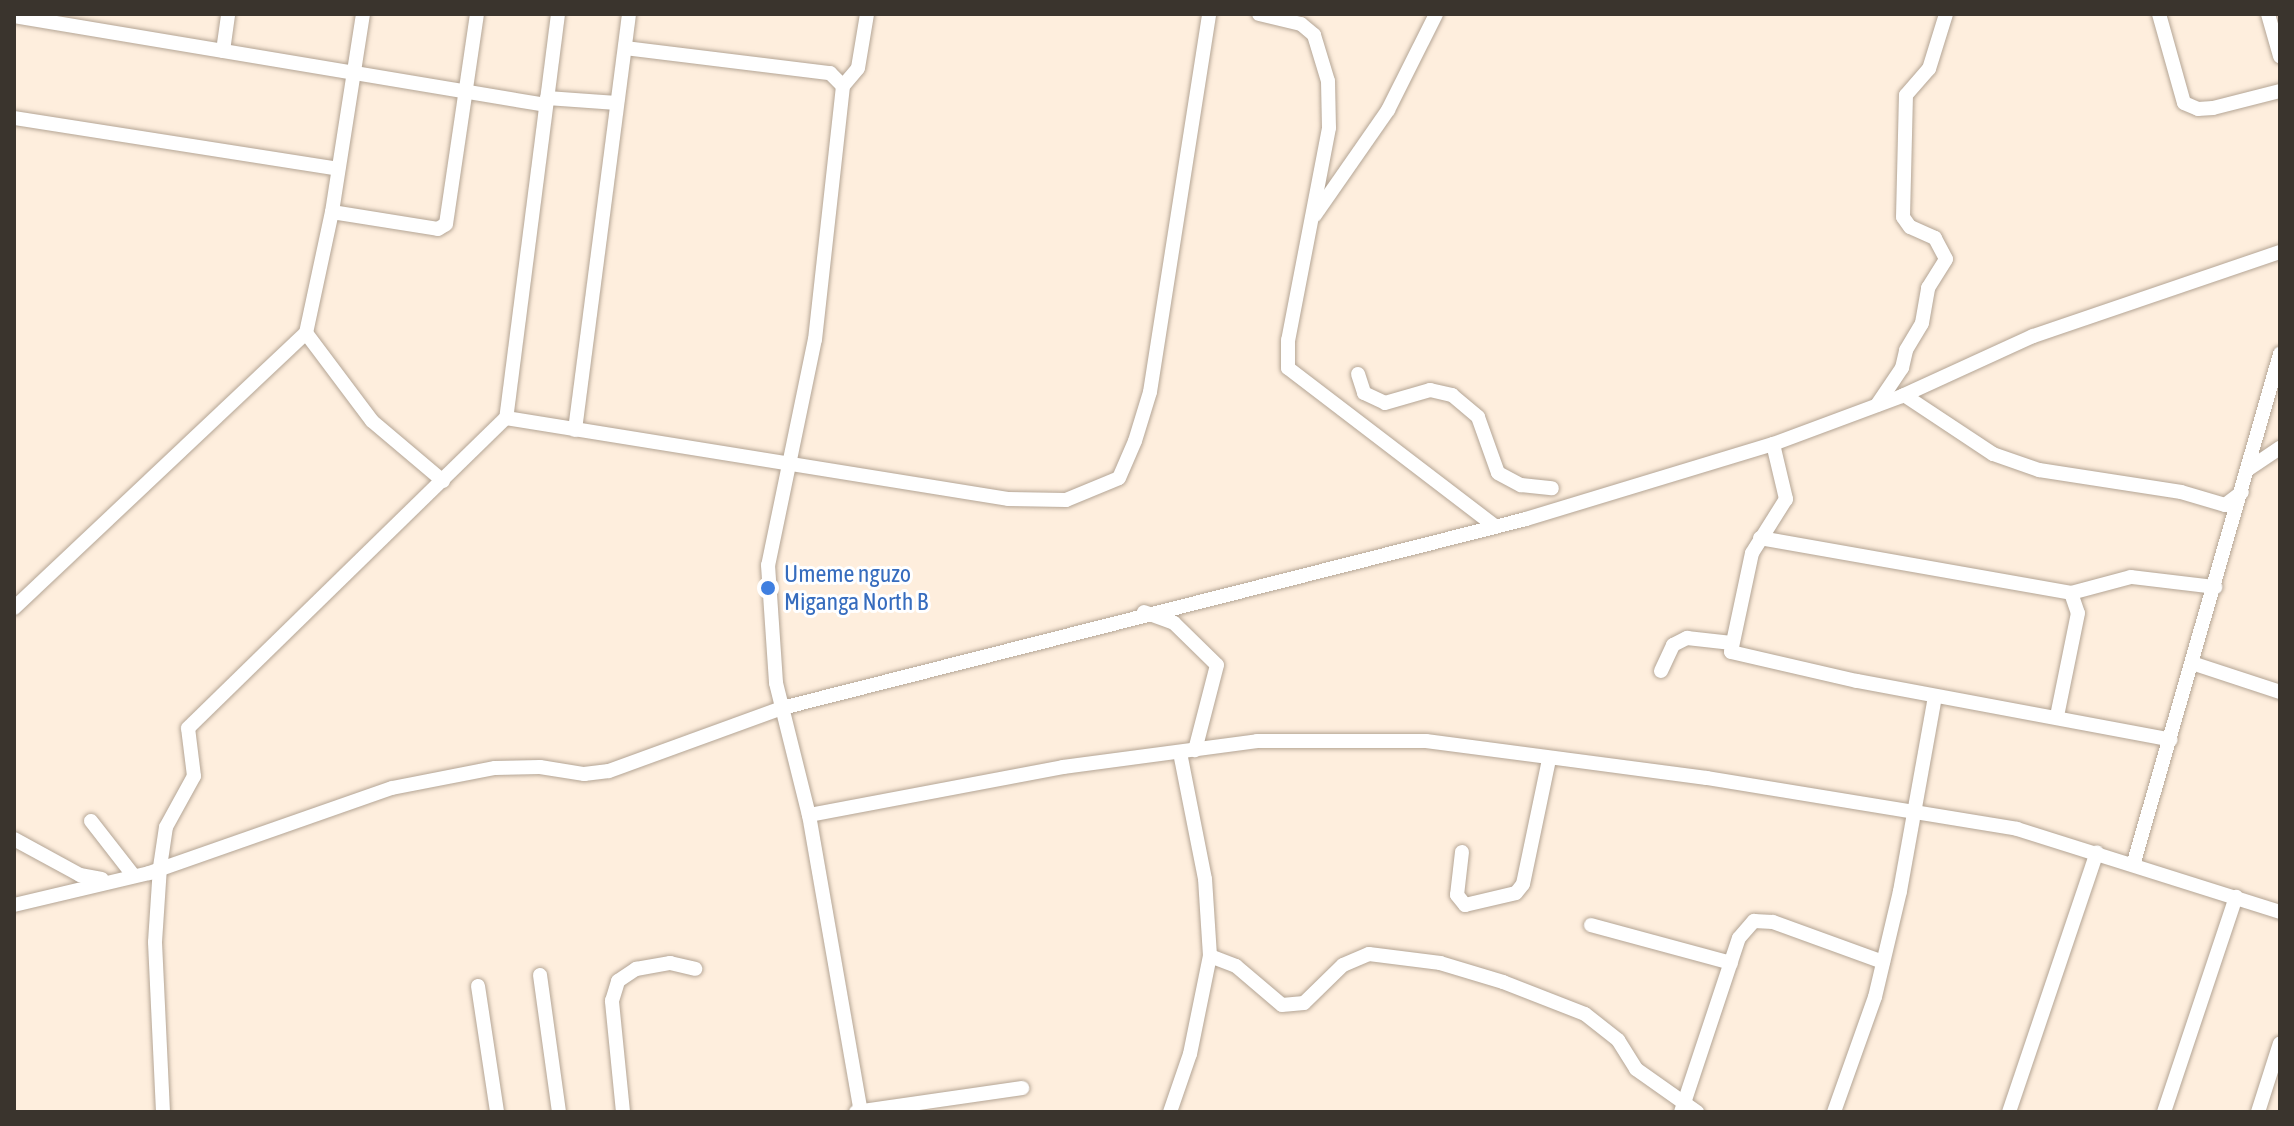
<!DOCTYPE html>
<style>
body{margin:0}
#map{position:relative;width:2294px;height:1126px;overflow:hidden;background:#feeedd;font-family:"Asap Condensed",sans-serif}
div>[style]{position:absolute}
.roads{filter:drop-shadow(0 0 2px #b4a595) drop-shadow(0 0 2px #b4a595)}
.minor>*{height:14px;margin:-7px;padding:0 7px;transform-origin:7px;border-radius:7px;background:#fff}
.dots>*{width:22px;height:22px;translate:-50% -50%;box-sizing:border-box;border:4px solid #fff;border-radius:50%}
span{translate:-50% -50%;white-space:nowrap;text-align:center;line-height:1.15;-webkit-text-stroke:6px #fff;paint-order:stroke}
.shop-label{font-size:24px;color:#366cbe}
.left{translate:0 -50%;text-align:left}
.frame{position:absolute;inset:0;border:16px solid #3a342d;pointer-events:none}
</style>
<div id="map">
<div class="roads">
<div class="minor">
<i style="left:558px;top:14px;width:407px;rotate:97.3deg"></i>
<i style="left:506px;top:418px;width:508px;rotate:9.17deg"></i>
<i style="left:1008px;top:499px;width:58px;rotate:1deg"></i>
<i style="left:1066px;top:500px;width:57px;rotate:-22.5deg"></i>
<i style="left:1119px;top:478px;width:40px;rotate:-66.6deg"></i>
<i style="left:1135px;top:441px;width:51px;rotate:-73deg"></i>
<i style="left:1150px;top:392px;width:383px;rotate:-81.1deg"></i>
<i style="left:1259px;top:14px;width:43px;rotate:13.4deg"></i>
<i style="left:1301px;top:24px;width:17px;rotate:40deg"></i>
<i style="left:1314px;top:35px;width:48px;rotate:73.1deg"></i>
<i style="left:1328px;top:81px;width:47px;rotate:88.8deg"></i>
<i style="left:1329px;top:128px;width:216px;rotate:100.9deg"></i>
<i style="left:1288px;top:340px;width:28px;rotate:90deg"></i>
<i style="left:1288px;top:368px;width:260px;rotate:37.4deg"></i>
<i style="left:2159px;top:14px;width:92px;rotate:74.3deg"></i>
<i style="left:2184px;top:103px;width:15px;rotate:23deg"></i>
<i style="left:2198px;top:109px;width:15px;rotate:-4deg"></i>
<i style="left:2213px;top:108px;width:69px;rotate:-14.2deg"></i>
<i style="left:2268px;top:14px;width:44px;rotate:74.1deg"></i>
<i style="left:14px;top:16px;width:539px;rotate:9.5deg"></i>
<i style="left:625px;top:48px;width:207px;rotate:7deg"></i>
<i style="left:830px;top:73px;width:18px;rotate:45deg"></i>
<i style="left:843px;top:86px;width:255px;rotate:96.3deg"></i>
<i style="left:815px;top:339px;width:231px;rotate:101.7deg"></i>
<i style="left:768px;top:565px;width:118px;rotate:86.1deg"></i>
<i style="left:776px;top:683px;width:136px;rotate:76deg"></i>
<i style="left:809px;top:815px;width:302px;rotate:80.1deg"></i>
<i style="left:223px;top:51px;width:37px;rotate:-82deg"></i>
<i style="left:843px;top:86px;width:23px;rotate:-50deg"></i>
<i style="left:858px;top:68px;width:55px;rotate:-80.5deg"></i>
<i style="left:547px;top:98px;width:70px;rotate:4.1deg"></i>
<i style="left:14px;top:118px;width:328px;rotate:8.9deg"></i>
<i style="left:332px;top:212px;width:107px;rotate:9.1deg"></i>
<i style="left:438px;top:229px;width:9px;rotate:-32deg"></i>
<i style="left:446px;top:224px;width:212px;rotate:-81.6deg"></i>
<i style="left:1315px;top:215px;width:128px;rotate:-55.2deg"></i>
<i style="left:1388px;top:110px;width:107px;rotate:-63.4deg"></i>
<i style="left:306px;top:333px;width:110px;rotate:53.1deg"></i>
<i style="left:372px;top:421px;width:93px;rotate:40.2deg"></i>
<i style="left:1358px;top:374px;width:20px;rotate:72deg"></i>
<i style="left:1364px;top:393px;width:23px;rotate:25deg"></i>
<i style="left:1385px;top:403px;width:47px;rotate:-16.1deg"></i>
<i style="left:1430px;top:390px;width:23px;rotate:13deg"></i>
<i style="left:1452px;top:395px;width:34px;rotate:40deg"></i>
<i style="left:1478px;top:417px;width:59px;rotate:70.3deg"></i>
<i style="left:1498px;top:473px;width:26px;rotate:28deg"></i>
<i style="left:1521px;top:485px;width:31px;rotate:6deg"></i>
<i style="left:1904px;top:395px;width:107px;rotate:33.5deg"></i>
<i style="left:1993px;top:454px;width:49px;rotate:19.2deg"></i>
<i style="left:2039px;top:470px;width:144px;rotate:8.8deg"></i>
<i style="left:2181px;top:492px;width:46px;rotate:16.5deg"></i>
<i style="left:2225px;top:505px;width:21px;rotate:-37deg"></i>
<i style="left:1877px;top:405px;width:45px;rotate:-56deg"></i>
<i style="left:1902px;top:368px;width:18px;rotate:-77deg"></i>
<i style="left:1906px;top:350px;width:31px;rotate:-59deg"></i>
<i style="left:1922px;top:323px;width:36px;rotate:-80deg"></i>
<i style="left:1928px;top:288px;width:34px;rotate:-58deg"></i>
<i style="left:1946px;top:259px;width:24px;rotate:-118deg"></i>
<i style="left:1935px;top:238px;width:27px;rotate:-156deg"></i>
<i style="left:1910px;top:227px;width:12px;rotate:-125deg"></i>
<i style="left:1903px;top:217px;width:122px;rotate:-88.6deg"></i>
<i style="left:1906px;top:95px;width:35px;rotate:-49deg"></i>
<i style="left:1929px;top:69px;width:58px;rotate:-72.8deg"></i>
<i style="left:575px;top:430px;width:419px;rotate:-82.6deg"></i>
<i style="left:1773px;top:444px;width:57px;rotate:76.7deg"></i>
<i style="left:1786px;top:499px;width:64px;rotate:122.2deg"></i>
<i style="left:1752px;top:553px;width:101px;rotate:102deg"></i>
<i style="left:1731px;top:652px;width:129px;rotate:13deg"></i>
<i style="left:1857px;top:681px;width:319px;rotate:10.6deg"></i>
<i style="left:2250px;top:468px;width:36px;rotate:-34deg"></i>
<i style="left:1760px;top:538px;width:316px;rotate:10deg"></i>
<i style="left:2071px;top:593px;width:21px;rotate:71deg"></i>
<i style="left:2078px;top:613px;width:105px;rotate:101.5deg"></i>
<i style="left:2071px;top:593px;width:62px;rotate:-14.9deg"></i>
<i style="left:2131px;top:577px;width:85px;rotate:6.8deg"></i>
<i style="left:14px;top:608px;width:401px;rotate:-43.3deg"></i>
<i style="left:306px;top:333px;width:124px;rotate:-77.9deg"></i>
<i style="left:332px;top:212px;width:200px;rotate:-81.1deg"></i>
<i style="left:1144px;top:612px;width:32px;rotate:20deg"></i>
<i style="left:1174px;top:623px;width:60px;rotate:44.3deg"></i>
<i style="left:1217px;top:665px;width:88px;rotate:104.5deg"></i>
<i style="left:2192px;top:663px;width:93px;rotate:18.2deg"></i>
<i style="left:1661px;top:671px;width:29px;rotate:-65deg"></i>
<i style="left:1673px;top:645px;width:16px;rotate:-27deg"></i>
<i style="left:1687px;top:638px;width:45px;rotate:6.3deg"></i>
<i style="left:809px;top:815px;width:258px;rotate:-10.7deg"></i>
<i style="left:1063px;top:767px;width:196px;rotate:-7.6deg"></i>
<i style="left:1257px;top:741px;width:169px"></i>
<i style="left:1426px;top:741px;width:283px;rotate:7.5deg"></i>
<i style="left:1707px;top:778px;width:314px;rotate:9.3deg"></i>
<i style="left:2017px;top:829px;width:276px;rotate:17.5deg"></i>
<i style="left:91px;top:821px;width:68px;rotate:52.1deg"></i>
<i style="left:14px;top:839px;width:75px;rotate:28.6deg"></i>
<i style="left:80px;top:875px;width:22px;rotate:10deg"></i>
<i style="left:1462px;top:852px;width:43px;rotate:96.6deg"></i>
<i style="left:1457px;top:895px;width:13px;rotate:51deg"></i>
<i style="left:1465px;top:905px;width:52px;rotate:-13.2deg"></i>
<i style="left:1516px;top:893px;width:11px;rotate:-52deg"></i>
<i style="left:1523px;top:884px;width:127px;rotate:-78.2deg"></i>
<i style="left:2134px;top:862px;width:529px;rotate:-73.97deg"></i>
<i style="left:14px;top:905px;width:139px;rotate:-13.3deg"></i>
<i style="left:149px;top:873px;width:257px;rotate:-19.3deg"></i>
<i style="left:392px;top:788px;width:105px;rotate:-11deg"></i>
<i style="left:495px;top:768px;width:45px;rotate:-1.3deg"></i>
<i style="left:540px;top:767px;width:45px;rotate:9deg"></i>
<i style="left:584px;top:774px;width:25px;rotate:-7deg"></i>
<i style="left:609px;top:771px;width:184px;rotate:-20deg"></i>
<i style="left:782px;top:708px;width:768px;rotate:-14.25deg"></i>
<i style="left:1526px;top:519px;width:258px;rotate:-16.9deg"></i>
<i style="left:1773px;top:444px;width:138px;rotate:-20.4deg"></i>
<i style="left:1902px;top:396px;width:144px;rotate:-24.6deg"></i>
<i style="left:2033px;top:336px;width:261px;rotate:-18.8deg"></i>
<i style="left:1591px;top:925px;width:145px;rotate:15.2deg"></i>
<i style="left:1210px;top:956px;width:28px;rotate:21deg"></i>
<i style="left:1236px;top:966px;width:60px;rotate:40.3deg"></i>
<i style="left:1282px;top:1005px;width:22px;rotate:-5deg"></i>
<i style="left:1304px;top:1003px;width:54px;rotate:-44.3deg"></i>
<i style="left:1343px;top:965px;width:28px;rotate:-23deg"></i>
<i style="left:1369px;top:954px;width:72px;rotate:7.2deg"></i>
<i style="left:1440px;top:963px;width:66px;rotate:16.8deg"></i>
<i style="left:1503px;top:982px;width:88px;rotate:21.3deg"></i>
<i style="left:1585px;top:1014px;width:42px;rotate:38.2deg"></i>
<i style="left:1618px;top:1040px;width:34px;rotate:58deg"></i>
<i style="left:1636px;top:1069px;width:75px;rotate:35.2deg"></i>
<i style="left:540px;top:975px;width:138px;rotate:82.1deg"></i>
<i style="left:478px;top:986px;width:127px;rotate:81.4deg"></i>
<i style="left:163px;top:1112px;width:170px;rotate:-92.7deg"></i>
<i style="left:155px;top:942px;width:75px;rotate:-86.2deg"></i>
<i style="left:160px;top:867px;width:40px;rotate:-81.5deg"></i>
<i style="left:166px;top:827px;width:58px;rotate:-61.2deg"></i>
<i style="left:194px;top:776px;width:48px;rotate:-97.1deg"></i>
<i style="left:188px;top:728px;width:444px;rotate:-44.3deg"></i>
<i style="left:623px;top:1112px;width:112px;rotate:-95.7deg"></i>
<i style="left:612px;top:1001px;width:21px;rotate:-73deg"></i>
<i style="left:618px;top:981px;width:22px;rotate:-34deg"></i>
<i style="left:636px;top:969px;width:35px;rotate:-10deg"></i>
<i style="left:670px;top:963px;width:26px;rotate:13deg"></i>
<i style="left:856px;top:1112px;width:168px;rotate:-8.2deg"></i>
<i style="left:1170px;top:1112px;width:61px;rotate:-71deg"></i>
<i style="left:1190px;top:1054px;width:100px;rotate:-78.5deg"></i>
<i style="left:1210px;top:956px;width:77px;rotate:-93.7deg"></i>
<i style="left:1205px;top:879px;width:128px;rotate:-101.2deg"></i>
<i style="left:1681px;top:1112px;width:183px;rotate:-71.6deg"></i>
<i style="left:1739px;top:938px;width:23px;rotate:-49deg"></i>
<i style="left:1754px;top:921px;width:19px;rotate:3deg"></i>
<i style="left:1773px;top:922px;width:117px;rotate:20deg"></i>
<i style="left:1834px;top:1112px;width:122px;rotate:-70.4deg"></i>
<i style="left:1875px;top:997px;width:109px;rotate:-76.7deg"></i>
<i style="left:1900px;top:891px;width:197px;rotate:-79.8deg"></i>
<i style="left:2009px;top:1112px;width:274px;rotate:-71.3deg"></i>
<i style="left:2164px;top:1112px;width:227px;rotate:-71.5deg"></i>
<i style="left:2258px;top:1112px;width:72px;rotate:-72.3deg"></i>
</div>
</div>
<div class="dots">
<i style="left:768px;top:588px;background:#3f7fe0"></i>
</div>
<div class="shop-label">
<span class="left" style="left:784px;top:588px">Umeme nguzo<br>Miganga North B</span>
</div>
<div class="frame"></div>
</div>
